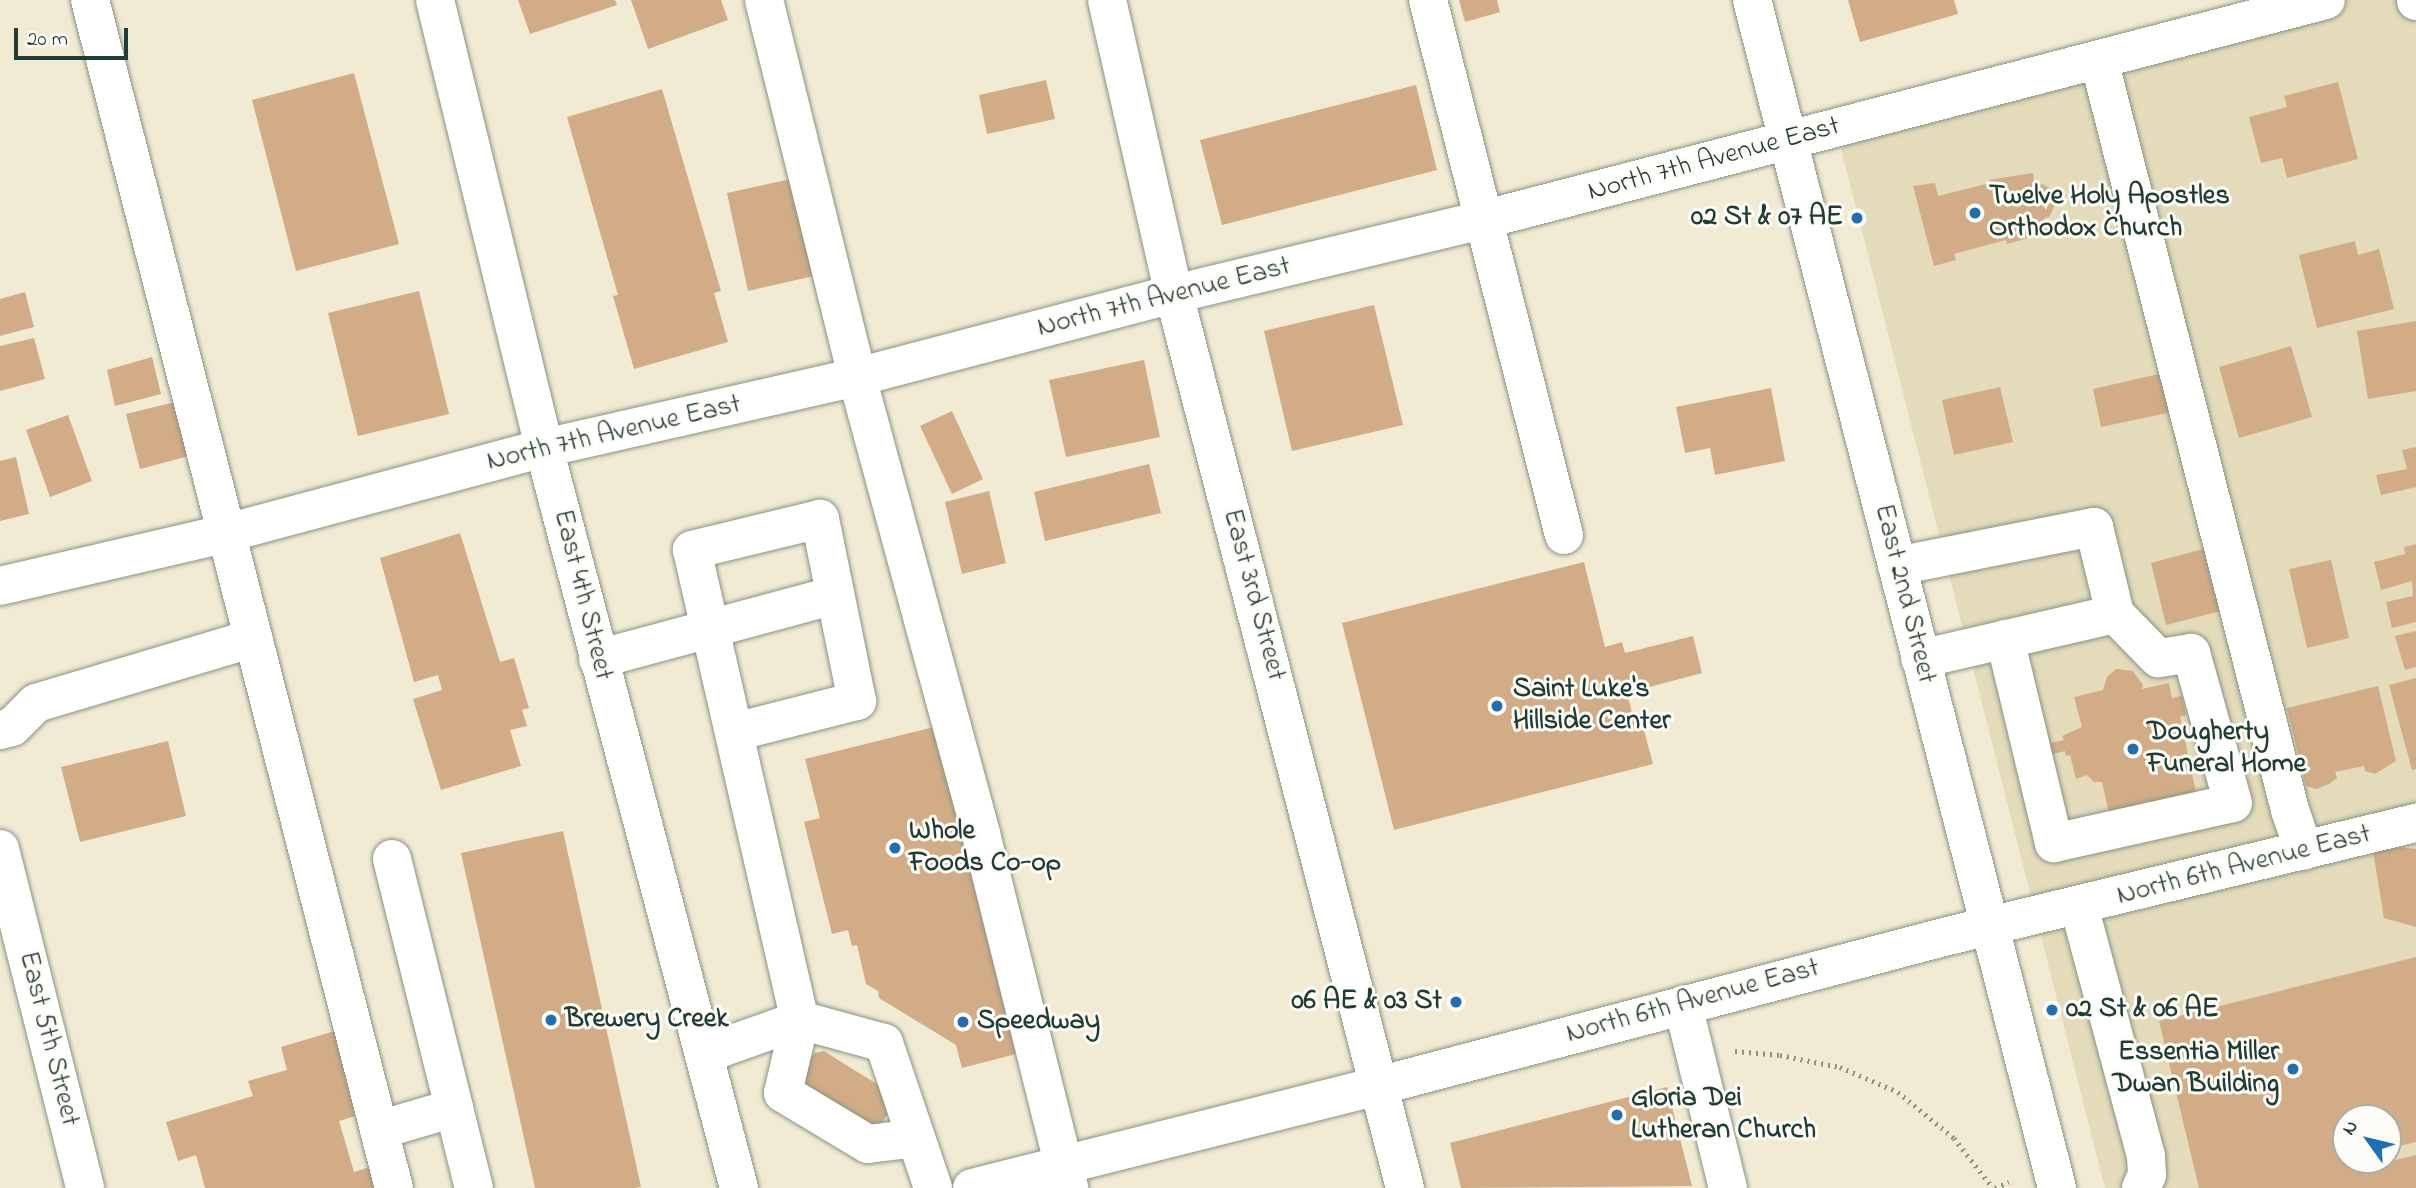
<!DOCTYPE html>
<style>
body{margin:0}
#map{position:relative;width:2416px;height:1188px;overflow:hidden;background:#f2ebd3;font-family:"Indie Flower",sans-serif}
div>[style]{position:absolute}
.built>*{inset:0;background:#e3dbba}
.building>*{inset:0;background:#d2ac86}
.path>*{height:4.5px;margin-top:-2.25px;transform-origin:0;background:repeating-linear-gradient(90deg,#889484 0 2px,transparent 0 7px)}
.roads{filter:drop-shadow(0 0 2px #889484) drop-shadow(0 0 2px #889484)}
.minor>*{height:38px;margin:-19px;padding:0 19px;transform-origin:19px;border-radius:19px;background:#fff}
.major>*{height:38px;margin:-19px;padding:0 19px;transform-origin:19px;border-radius:19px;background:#fff}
.dots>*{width:19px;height:19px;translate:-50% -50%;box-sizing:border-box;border:4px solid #fdfcf7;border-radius:50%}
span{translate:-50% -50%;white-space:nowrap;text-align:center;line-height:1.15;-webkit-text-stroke:6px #fdfcf7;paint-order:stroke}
.street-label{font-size:28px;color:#1f3d34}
.poi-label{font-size:28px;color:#1f3d34;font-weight:700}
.left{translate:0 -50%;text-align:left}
.right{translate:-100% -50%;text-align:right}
.north{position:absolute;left:2332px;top:1104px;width:70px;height:70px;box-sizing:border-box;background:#fdfcf7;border:2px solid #a4b0a9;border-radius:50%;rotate:304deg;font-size:19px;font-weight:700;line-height:28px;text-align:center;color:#1f3d34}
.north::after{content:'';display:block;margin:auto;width:24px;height:32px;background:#1f6fb2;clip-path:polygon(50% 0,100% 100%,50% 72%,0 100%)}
.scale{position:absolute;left:14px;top:28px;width:114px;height:32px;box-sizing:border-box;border:4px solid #1f3d34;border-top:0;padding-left:9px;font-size:21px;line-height:24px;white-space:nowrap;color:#1f3d34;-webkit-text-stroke:5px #fdfcf7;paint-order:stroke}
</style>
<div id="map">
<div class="built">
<i style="clip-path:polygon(evenodd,2326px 0,2416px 0,2416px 1188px,2105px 1188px,1836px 129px,2326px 0,2346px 1118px,2388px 1118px,2388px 1160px,2346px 1160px,2346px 1118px)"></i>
</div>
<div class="building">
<i style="clip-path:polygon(518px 0,615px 0,617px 5px,530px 34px)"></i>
<i style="clip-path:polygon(631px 0,721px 0,728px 20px,648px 49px)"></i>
<i style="clip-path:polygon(1459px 0,1497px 0,1500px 12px,1465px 22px)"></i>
<i style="clip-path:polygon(1848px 0,1954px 0,1958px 14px,1860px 42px)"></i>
<i style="clip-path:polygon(354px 73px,399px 244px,296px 271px,252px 100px)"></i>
<i style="clip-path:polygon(1046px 80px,1055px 119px,987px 134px,979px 95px)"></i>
<i style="clip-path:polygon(2338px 82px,2358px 159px,2287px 178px,2282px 158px,2261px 163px,2249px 117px,2287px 107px,2284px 96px)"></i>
<i style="clip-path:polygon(1416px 85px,1437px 170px,1222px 225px,1200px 140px)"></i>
<i style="clip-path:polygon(662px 89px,721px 291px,714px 293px,728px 342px,634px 369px,613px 296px,618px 295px,567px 117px)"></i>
<i style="clip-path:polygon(2033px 173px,2034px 184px,2040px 183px,2053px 190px,2055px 205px,2049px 217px,2044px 218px,2048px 230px,2027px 234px,2028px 238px,2007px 244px,2006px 240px,1954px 254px,1956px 260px,1934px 266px,1913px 186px,1935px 183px,1938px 196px,1990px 183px,1989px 180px)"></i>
<i style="clip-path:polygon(805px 176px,827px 273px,748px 291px,727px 193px)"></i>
<i style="clip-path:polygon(2355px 241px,2358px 255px,2379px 249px,2394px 309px,2317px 328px,2299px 255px)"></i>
<i style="clip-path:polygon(419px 291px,449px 414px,358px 436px,328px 313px)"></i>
<i style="clip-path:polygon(25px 292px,34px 327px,0 336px,0 299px)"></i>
<i style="clip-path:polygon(1374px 305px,1403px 425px,1292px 451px,1264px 331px)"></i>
<i style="clip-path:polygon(2416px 321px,2416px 391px,2368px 399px,2357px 331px)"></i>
<i style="clip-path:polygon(34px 338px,45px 379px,0 391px,0 346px)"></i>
<i style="clip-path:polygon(2291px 346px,2312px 417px,2239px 438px,2219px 367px)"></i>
<i style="clip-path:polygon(152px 357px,161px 394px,115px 406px,107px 370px)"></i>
<i style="clip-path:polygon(1144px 360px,1160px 437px,1066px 457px,1049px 380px)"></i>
<i style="clip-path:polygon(2163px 373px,2172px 412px,2101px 427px,2093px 389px)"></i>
<i style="clip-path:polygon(2000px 387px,2013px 442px,1954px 455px,1942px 400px)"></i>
<i style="clip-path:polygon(1771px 388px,1785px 461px,1715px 475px,1710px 448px,1685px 453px,1676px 407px)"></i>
<i style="clip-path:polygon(179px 401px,193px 455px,140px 469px,126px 414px)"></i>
<i style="clip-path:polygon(952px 411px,983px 479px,952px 494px,920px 426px)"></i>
<i style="clip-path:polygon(68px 415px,92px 481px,50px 497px,26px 430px)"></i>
<i style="clip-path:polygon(2416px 447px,2416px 487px,2381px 495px,2376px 475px,2407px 469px,2402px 450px)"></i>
<i style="clip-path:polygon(16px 457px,29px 514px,0 521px,0 461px)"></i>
<i style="clip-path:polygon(1149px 464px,1161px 513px,1045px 541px,1034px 492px)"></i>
<i style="clip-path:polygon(989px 491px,1006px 563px,962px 574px,945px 502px)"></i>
<i style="clip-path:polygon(460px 533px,500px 662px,514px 658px,529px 708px,522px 710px,527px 726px,510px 730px,521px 766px,441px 790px,413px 699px,442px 690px,438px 675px,414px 682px,380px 558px)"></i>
<i style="clip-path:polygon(2416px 544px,2416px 622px,2392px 628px,2386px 602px,2413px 596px,2412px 581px,2381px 590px,2374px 562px,2405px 554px,2404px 547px)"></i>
<i style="clip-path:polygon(2214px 546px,2229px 609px,2166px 625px,2151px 563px)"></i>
<i style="clip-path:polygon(2331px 560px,2349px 638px,2307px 648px,2289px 569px)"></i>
<i style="clip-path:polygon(1584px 562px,1605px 647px,1622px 642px,1625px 653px,1693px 636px,1702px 673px,1627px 693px,1634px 721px,1641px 719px,1653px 764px,1394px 830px,1342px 623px)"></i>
<i style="clip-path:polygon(2416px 631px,2416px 667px,2405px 670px,2395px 636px)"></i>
<i style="clip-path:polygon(2116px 669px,2133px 671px,2143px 685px,2142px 689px,2169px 683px,2172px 698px,2182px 696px,2186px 715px,2180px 717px,2198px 802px,2111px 822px,2102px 782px,2094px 782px,2087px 775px,2076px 779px,2070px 755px,2066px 756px,2065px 751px,2045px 756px,2042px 745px,2064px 740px,2062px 736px,2082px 727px,2074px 697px,2103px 690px,2107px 677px)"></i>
<i style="clip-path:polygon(2416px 678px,2416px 769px,2412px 770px,2389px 685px)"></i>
<i style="clip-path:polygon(2378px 686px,2396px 761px,2375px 774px,2365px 771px,2364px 766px,2335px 772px,2337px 778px,2329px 784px,2316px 789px,2306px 786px,2287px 708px)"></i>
<i style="clip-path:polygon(934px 727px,1016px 1054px,962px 1068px,956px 1045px,879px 998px,878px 991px,866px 984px,857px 945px,852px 946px,848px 930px,832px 934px,804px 822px,820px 818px,805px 759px)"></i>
<i style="clip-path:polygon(168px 741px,186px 816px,80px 842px,61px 767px)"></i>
<i style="clip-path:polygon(563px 831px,641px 1187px,635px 1188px,535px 1188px,461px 853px)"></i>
<i style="clip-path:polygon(2399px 847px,2416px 849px,2416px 927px,2384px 918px,2373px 851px)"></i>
<i style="clip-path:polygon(2416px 957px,2416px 1142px,2388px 1149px,2388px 1118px,2346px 1118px,2346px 1160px,2383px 1160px,2383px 1163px,2416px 1155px,2416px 1188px,2199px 1188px,2159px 1021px)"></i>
<i style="clip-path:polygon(348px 1027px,372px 1111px,339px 1121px,354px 1172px,370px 1167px,376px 1188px,205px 1188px,196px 1155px,178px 1161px,166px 1122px,253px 1096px,248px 1081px,287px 1070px,281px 1047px)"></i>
<i style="clip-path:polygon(824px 1051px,891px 1093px,894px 1103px,879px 1128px,800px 1089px,799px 1078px,814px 1053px)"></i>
<i style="clip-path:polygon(1667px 1087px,1692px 1186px,1461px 1188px,1450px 1143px)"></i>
</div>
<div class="path">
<i style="left:1735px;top:1051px;width:45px;rotate:5.1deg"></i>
<i style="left:1780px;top:1055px;width:61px;rotate:11.3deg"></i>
<i style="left:1840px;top:1067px;width:63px;rotate:23.3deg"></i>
<i style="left:1898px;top:1092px;width:72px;rotate:39.4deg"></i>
<i style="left:1954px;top:1138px;width:63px;rotate:52deg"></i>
<i style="left:1995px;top:1188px;width:15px;rotate:-23deg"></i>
</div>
<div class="roads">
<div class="minor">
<i style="left:90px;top:0;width:1226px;rotate:75.65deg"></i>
<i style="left:764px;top:0;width:388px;rotate:76.1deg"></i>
<i style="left:857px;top:377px;width:474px;rotate:74.8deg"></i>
<i style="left:981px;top:834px;width:365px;rotate:76deg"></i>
<i style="left:1107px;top:0;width:302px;rotate:77.2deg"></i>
<i style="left:1174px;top:294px;width:923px;rotate:75.51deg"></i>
<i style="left:1428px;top:0;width:552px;rotate:75.74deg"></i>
<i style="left:1752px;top:0;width:1227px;rotate:75.6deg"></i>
<i style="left:2416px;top:0;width:1px;rotate:90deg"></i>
<i style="left:2099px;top:60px;width:774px;rotate:75.71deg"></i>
<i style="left:2290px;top:810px;width:43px;rotate:71.1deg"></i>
<i style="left:1897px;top:566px;width:201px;rotate:-11.2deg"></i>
<i style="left:2094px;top:527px;width:89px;rotate:76.4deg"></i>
<i style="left:2115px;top:614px;width:200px;rotate:167deg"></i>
<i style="left:0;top:586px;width:233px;rotate:-13.1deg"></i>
<i style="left:227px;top:533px;width:328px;rotate:-15deg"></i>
<i style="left:544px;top:448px;width:321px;rotate:-12.8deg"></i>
<i style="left:857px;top:377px;width:328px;rotate:-14.7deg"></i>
<i style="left:1174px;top:294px;width:317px;rotate:-13.5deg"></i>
<i style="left:1482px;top:220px;width:872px;rotate:-14.61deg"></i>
<i style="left:2005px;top:639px;width:210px;rotate:76.5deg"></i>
<i style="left:2054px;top:843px;width:183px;rotate:-12.6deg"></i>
<i style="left:2233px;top:803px;width:156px;rotate:-105.6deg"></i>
<i style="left:2191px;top:653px;width:33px;rotate:171deg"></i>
<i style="left:2158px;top:658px;width:62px;rotate:-134.3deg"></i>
<i style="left:598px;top:659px;width:245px;rotate:-15.1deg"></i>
<i style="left:0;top:730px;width:12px;rotate:-14deg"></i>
<i style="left:12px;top:727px;width:34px;rotate:-45deg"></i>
<i style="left:36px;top:703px;width:227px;rotate:-16.6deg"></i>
<i style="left:735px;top:732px;width:126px;rotate:-14.3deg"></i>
<i style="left:857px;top:701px;width:186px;rotate:-101.5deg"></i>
<i style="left:820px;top:519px;width:132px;rotate:166.4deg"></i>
<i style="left:692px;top:550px;width:482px;rotate:77.1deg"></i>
<i style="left:800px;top:1020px;width:75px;rotate:103.1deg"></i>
<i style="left:783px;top:1093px;width:99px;rotate:31deg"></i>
<i style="left:868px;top:1144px;width:48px;rotate:-7.1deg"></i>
<i style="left:0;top:849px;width:349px;rotate:75.9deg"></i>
<i style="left:392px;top:859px;width:257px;rotate:76deg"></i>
<i style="left:2079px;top:906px;width:259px;rotate:75deg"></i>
<i style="left:2146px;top:1156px;width:19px;rotate:87deg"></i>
<i style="left:2147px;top:1175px;width:14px;rotate:115deg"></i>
<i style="left:1683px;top:1005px;width:188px;rotate:76.2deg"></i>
<i style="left:704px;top:1054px;width:102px;rotate:-19.5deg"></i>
<i style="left:800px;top:1020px;width:87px;rotate:15.3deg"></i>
<i style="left:884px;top:1043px;width:153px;rotate:71.3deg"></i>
<i style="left:379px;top:1130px;width:78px;rotate:-16.3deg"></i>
<i style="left:454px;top:1108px;width:82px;rotate:76deg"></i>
<i style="left:972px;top:1188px;width:419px;rotate:-14.1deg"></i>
<i style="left:1378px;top:1086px;width:585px;rotate:-14.75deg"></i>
<i style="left:1944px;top:937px;width:486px;rotate:-13.6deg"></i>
</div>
<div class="major">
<i style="left:435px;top:0;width:461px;rotate:76.3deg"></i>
<i style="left:544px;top:448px;width:765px;rotate:75.24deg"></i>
</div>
</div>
<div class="dots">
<i style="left:1975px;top:213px;background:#1f6fb2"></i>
<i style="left:1857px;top:218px;background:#1f6fb2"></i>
<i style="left:1497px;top:706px;background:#1f6fb2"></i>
<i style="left:2133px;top:749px;background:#1f6fb2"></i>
<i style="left:895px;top:848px;background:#1f6fb2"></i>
<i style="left:1456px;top:1002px;background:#1f6fb2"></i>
<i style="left:2052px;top:1010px;background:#1f6fb2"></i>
<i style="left:551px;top:1020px;background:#1f6fb2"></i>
<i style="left:963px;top:1022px;background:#1f6fb2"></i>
<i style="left:2293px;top:1069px;background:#1f6fb2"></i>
<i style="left:1617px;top:1115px;background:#1f6fb2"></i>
</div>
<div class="street-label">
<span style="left:1714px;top:160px;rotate:-15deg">North 7th Avenue East</span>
<span style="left:1164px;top:298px;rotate:-14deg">North 7th Avenue East</span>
<span style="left:614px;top:434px;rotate:-13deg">North 7th Avenue East</span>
<span style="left:1904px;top:594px;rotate:76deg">East 2nd Street</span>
<span style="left:582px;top:595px;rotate:76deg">East 4th Street</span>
<span style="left:1253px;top:595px;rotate:75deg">East 3rd Street</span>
<span style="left:2244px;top:866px;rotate:-14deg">North 6th Avenue East</span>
<span style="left:1693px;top:1002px;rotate:-15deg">North 6th Avenue East</span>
<span style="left:48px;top:1039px;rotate:76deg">East 5th Street</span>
</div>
<div class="poi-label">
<span class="left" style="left:1989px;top:213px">Twelve Holy Apostles<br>Orthodox Church</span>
<span class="right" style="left:1843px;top:218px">02 St &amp; 07 AE</span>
<span class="left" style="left:1513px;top:706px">Saint Luke's<br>Hillside Center</span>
<span class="left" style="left:2147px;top:749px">Dougherty<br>Funeral Home</span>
<span class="left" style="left:909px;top:848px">Whole<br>Foods Co-op</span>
<span class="right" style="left:1442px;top:1002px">06 AE &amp; 03 St</span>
<span class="left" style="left:2066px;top:1010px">02 St &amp; 06 AE</span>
<span class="left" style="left:565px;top:1020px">Brewery Creek</span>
<span class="left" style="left:977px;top:1022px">Speedway</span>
<span class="right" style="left:2279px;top:1069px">Essentia Miller<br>Dwan Building</span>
<span class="left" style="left:1631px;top:1115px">Gloria Dei<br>Lutheran Church</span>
</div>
<div class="north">N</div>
<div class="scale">20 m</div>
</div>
